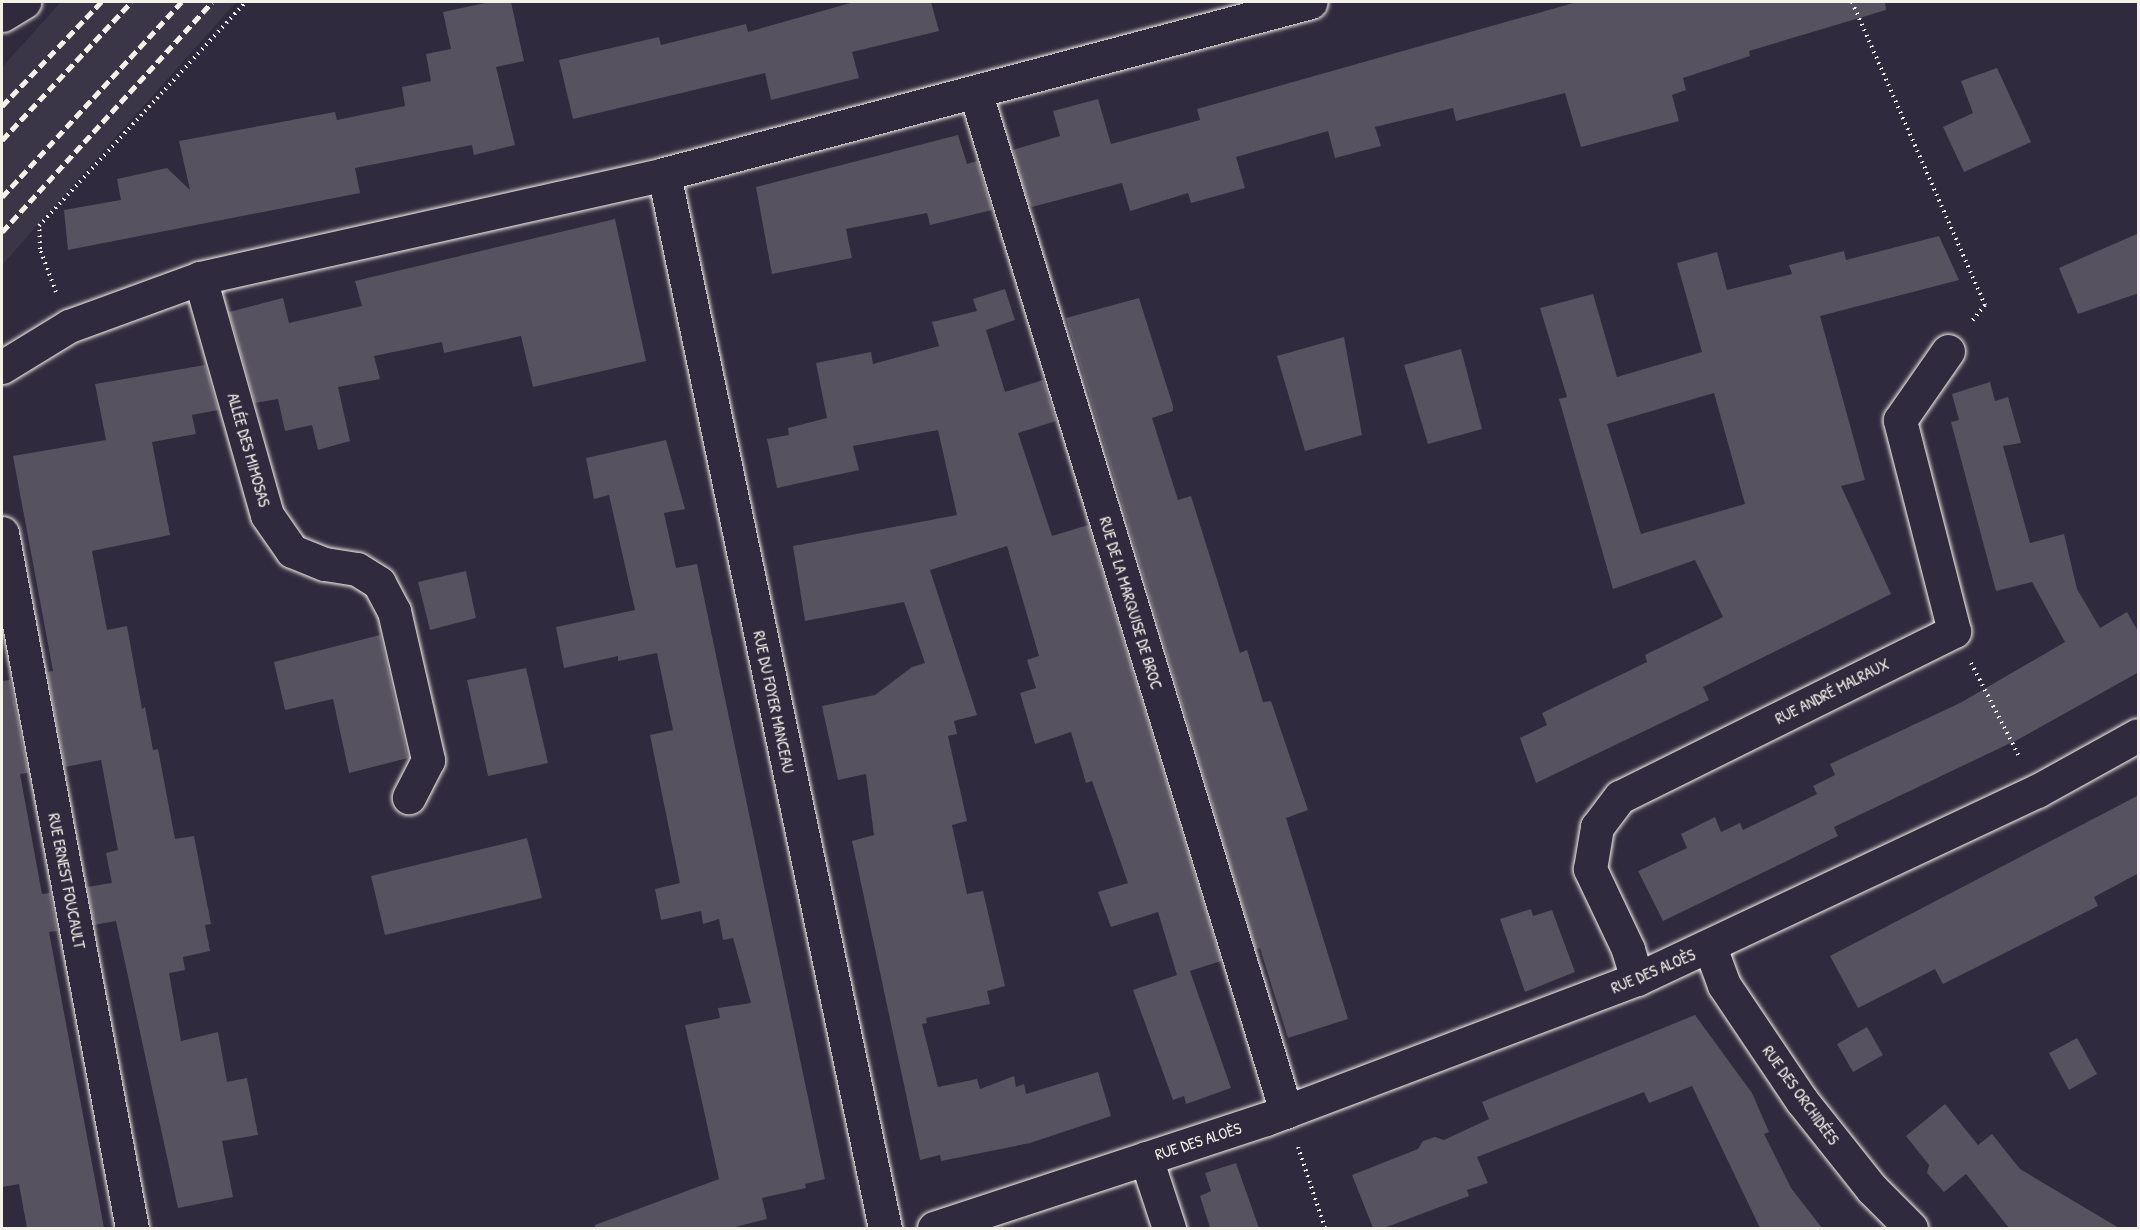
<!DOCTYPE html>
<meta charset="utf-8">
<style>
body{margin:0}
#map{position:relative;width:2140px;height:1230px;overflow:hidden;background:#2f2a3d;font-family:"Patrick Hand",sans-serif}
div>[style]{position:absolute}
.built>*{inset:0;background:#3b3647}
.building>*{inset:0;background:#56525f}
.path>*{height:4px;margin-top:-2px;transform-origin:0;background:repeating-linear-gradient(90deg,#f4f1e8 0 1.5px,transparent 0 6px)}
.roads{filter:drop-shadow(0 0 2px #f4f1e8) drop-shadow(0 0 2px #f4f1e8)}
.street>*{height:33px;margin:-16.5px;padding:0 16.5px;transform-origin:16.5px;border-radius:16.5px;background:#2f2a3d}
.rail>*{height:4.5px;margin-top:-2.25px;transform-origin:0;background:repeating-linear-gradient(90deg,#f4f1e8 0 9px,transparent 0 13.5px)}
span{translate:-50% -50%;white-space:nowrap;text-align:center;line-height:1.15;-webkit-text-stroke:4.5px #2f2a3d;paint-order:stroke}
.street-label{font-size:16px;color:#f4f1e8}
.frame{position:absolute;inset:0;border:3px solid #f4f1e8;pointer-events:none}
</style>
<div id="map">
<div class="built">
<i style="clip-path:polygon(61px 2px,236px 2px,2px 265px,2px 67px)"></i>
</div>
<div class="building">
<i style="clip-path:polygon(490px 2px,511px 2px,524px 61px,496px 67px,515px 145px,474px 155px,472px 145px,355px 168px,360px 193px,68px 250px,64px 210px,121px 200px,117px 179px,167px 168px,190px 190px,179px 141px,335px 112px,337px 120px,405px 106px,402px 87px,431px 81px,426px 54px,451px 49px,443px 12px)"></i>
<i style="clip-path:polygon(854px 2px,931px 2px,939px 31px,852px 52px,859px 78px,771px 100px,765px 73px,573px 119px,559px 60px,659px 37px,661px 45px,746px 24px,748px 32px)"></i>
<i style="clip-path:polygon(1577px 2px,1885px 2px,1886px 10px,1749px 51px,1750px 56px,1683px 78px,1686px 90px,1672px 95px,1679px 121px,1581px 147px,1565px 93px,1456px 121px,1453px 108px,1375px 127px,1381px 146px,1335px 158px,1328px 131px,1236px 157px,1245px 188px,1191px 203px,1188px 193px,1130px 211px,1122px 183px,1032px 207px,1028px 202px,1013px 150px,1060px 136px,1053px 111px,1098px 99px,1111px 144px,1200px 120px,1197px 109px)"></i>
<i style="clip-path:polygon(1997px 68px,2031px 142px,1964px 172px,1943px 127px,1973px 113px,1961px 81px)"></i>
<i style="clip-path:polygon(958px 135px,967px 164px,977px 161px,992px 210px,930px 225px,927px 213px,846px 229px,852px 258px,772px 274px,756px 187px)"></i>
<i style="clip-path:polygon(615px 219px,646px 361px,533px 387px,521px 336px,444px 353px,442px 342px,374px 356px,380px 379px,338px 387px,350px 441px,318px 450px,312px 425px,285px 431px,278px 399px,255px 403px,229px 312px,283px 298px,289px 323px,362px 306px,355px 281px)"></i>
<i style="clip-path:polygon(2139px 233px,2139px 293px,2078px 314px,2059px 268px)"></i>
<i style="clip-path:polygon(evenodd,1939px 236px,1959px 280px,1820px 316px,1865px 480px,1841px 486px,1891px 594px,1703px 687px,1709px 700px,1536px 783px,1520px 738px,1547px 725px,1542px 713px,1647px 662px,1645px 655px,1723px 617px,1695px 560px,1613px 589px,1559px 399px,1567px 397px,1540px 308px,1593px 294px,1617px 377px,1702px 352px,1677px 263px,1717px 252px,1727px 290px,1792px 274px,1789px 265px,1844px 251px,1846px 260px,1939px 236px,1714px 393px,1745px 504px,1641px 534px,1607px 424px,1714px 393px)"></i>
<i style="clip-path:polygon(1005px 289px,1015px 320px,986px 330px,1005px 392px,1043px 380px,1056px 421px,1018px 433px,1052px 536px,1088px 525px,1221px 961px,1190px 971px,1231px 1088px,1186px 1104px,1184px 1096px,1173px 1100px,1133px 990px,1177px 975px,1158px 912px,1111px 927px,1098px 892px,1128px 883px,1092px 781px,1086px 783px,1071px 732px,1035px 744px,1020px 693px,1036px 688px,1027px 660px,1039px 656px,1007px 546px,930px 570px,977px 715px,954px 721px,957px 734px,948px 736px,967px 821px,952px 825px,967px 894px,983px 891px,1005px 986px,987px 991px,990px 1004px,926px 1018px,927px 1023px,922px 1024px,938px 1087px,977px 1079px,980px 1089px,1014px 1076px,1016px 1087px,1024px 1084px,1026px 1094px,1098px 1072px,1111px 1116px,1030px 1143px,941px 1161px,940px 1155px,920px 1160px,852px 841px,874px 835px,866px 774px,838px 780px,822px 706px,875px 695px,912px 667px,925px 663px,904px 602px,805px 621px,793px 546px,957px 515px,938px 430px,853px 446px,859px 470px,777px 488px,767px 439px,789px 435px,788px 428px,827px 418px,816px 363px,871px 352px,873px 364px,939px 346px,932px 322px,977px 311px,973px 299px)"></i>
<i style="clip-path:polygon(1139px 298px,1173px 406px,1173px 411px,1152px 418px,1178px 500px,1191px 496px,1240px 653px,1247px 650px,1263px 702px,1271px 701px,1308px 810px,1286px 818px,1348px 1019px,1288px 1038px,1260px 948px,1256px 950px,1066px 318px)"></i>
<i style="clip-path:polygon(1344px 337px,1362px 435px,1305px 451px,1277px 356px)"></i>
<i style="clip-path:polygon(1461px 349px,1482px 429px,1428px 444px,1404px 365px)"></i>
<i style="clip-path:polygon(205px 365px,218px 410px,192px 415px,196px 434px,152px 442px,170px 535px,92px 551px,107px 630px,127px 626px,142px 709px,145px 707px,153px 750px,158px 749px,175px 839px,194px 836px,211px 924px,205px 925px,210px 951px,183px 957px,185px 970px,169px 973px,181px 1041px,218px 1032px,227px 1082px,247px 1078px,258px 1135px,222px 1141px,233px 1197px,178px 1208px,116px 921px,94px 925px,87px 887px,112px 883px,106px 853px,118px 850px,101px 760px,65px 767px,47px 672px,53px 671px,13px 456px,106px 440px,95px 384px)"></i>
<i style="clip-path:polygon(1990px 382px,1995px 401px,2008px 397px,2021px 443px,2003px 446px,2030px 543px,2064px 534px,2077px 589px,2100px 628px,2127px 612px,2139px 633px,2139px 672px,2019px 739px,1834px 827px,1838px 836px,1663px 921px,1638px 871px,1687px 848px,1681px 834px,1715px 817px,1721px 832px,1740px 823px,1743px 830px,1817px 794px,1813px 786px,1835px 775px,1830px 764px,1960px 703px,2065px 642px,2032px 582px,1996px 591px,1951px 422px,1959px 420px,1952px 394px)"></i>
<i style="clip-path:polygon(666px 440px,685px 509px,664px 513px,676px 568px,697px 564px,825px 1179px,805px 1184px,806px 1188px,762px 1198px,767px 1219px,731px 1228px,595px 1228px,595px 1225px,719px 1179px,685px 1025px,720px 1018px,718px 1008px,751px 1003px,733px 938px,723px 940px,719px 919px,703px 924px,701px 911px,661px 920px,655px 889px,680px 883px,650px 735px,673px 730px,657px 653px,618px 661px,618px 656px,564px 668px,556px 627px,635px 610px,609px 495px,594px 499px,586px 458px)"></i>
<i style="clip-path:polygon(466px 571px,476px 618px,430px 630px,418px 582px)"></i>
<i style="clip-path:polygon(380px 635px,408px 758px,349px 773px,333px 699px,285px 710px,274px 662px)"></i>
<i style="clip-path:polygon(526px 668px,548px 763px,488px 776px,467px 680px)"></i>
<i style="clip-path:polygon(10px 680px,28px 773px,20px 774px,42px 894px,50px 893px,57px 931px,49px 932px,104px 1228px,27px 1228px,19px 1184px,2px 1187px,2px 681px)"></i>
<i style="clip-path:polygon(2139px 795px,2139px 873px,2094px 897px,2098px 906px,1943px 984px,1935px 969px,1858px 1008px,1830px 956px)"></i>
<i style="clip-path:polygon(527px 838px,542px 898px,385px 935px,371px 876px)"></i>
<i style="clip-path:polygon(1531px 909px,1533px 916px,1552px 910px,1575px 972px,1525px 992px,1500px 919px)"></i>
<i style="clip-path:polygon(1695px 1015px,1752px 1093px,1769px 1132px,1764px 1134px,1791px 1188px,1822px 1228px,1760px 1228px,1692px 1086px,1649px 1103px,1644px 1092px,1477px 1157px,1488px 1183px,1467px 1190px,1469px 1196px,1384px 1228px,1373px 1228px,1352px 1175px,1418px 1149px,1423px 1141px,1435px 1137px,1444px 1140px,1489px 1119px,1482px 1102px)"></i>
<i style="clip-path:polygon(1867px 1027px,1883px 1055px,1853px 1072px,1837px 1044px)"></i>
<i style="clip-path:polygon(2077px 1038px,2097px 1074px,2069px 1090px,2049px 1053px)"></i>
<i style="clip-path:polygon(1945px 1104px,1978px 1145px,1992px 1134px,2020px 1169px,2119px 1228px,2009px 1228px,1966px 1174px,1944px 1192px,1927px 1173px,1929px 1165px,1906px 1136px)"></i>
<i style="clip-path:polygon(1236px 1163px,1259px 1228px,1210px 1228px,1200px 1196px,1211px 1191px,1205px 1173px)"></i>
</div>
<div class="path">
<i style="left:1852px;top:2px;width:331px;rotate:66.3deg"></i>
<i style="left:1985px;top:305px;width:22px;rotate:129deg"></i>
<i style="left:56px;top:292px;width:46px;rotate:-110.4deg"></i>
<i style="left:40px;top:249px;width:23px;rotate:-92deg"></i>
<i style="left:39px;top:226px;width:305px;rotate:-47.3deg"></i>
<i style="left:1971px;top:663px;width:107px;rotate:62.7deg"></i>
<i style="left:1298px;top:1147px;width:85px;rotate:71.6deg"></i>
</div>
<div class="roads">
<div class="street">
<i style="left:2px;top:15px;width:26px;rotate:-31deg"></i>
<i style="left:976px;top:94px;width:1064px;rotate:73.06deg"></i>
<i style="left:664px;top:174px;width:1077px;rotate:78.16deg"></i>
<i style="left:200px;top:278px;width:246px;rotate:74.2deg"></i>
<i style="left:267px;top:515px;width:44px;rotate:55.2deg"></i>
<i style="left:292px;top:551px;width:35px;rotate:22deg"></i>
<i style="left:325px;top:564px;width:32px;rotate:9deg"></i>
<i style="left:357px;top:569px;width:26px;rotate:32deg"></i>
<i style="left:379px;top:583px;width:32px;rotate:62deg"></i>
<i style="left:394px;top:611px;width:153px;rotate:77.1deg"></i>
<i style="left:428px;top:760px;width:42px;rotate:117.2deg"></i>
<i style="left:2px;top:367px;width:79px;rotate:-31.5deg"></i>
<i style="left:69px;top:326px;width:140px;rotate:-20.1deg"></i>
<i style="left:200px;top:278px;width:476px;rotate:-12.6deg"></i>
<i style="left:664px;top:174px;width:669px;rotate:-14.89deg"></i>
<i style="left:2px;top:533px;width:707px;rotate:79.41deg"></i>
<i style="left:1710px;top:947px;width:40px;rotate:69.8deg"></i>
<i style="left:1724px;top:985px;width:140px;rotate:56.1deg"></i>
<i style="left:1802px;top:1101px;width:112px;rotate:51.5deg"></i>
<i style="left:1872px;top:1189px;width:55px;rotate:45deg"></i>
<i style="left:1637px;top:979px;width:31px;rotate:-107deg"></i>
<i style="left:1628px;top:949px;width:89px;rotate:-115.4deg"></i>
<i style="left:1590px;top:869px;width:43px;rotate:-80.5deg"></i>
<i style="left:1597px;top:827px;width:38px;rotate:-53deg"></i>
<i style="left:1620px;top:797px;width:373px;rotate:-26.4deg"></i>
<i style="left:1954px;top:631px;width:218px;rotate:-104.4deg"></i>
<i style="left:1900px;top:420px;width:84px;rotate:-55.2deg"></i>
<i style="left:1146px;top:1158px;width:74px;rotate:71.8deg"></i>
<i style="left:934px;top:1228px;width:349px;rotate:-18.2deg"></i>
<i style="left:1266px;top:1119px;width:397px;rotate:-20.7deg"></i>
<i style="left:1637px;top:979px;width:442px;rotate:-25.2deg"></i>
<i style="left:2037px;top:791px;width:115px;rotate:-29deg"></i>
</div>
</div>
<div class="rail">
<i style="left:2px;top:106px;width:144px;rotate:-46.4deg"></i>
<i style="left:2px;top:140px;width:189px;rotate:-46.9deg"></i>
<i style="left:2px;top:197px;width:265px;rotate:-47.4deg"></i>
<i style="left:2px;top:232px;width:311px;rotate:-47.6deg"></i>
</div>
<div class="street-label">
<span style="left:249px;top:450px;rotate:74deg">ALLÉE DES MIMOSAS</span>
<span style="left:1131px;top:603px;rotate:73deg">RUE DE LA MARQUISE DE BROC</span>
<span style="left:1832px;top:691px;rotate:-27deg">RUE ANDRÉ MALRAUX</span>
<span style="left:774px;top:702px;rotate:78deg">RUE DU FOYER MANCEAU</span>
<span style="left:67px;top:881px;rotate:79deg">RUE ERNEST FOUCAULT</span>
<span style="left:1653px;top:971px;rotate:-23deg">RUE DES ALOÈS</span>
<span style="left:1801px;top:1095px;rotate:54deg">RUE DES ORCHIDÉES</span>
<span style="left:1198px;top:1141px;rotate:-18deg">RUE DES ALOÈS</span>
</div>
<div class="frame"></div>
</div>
